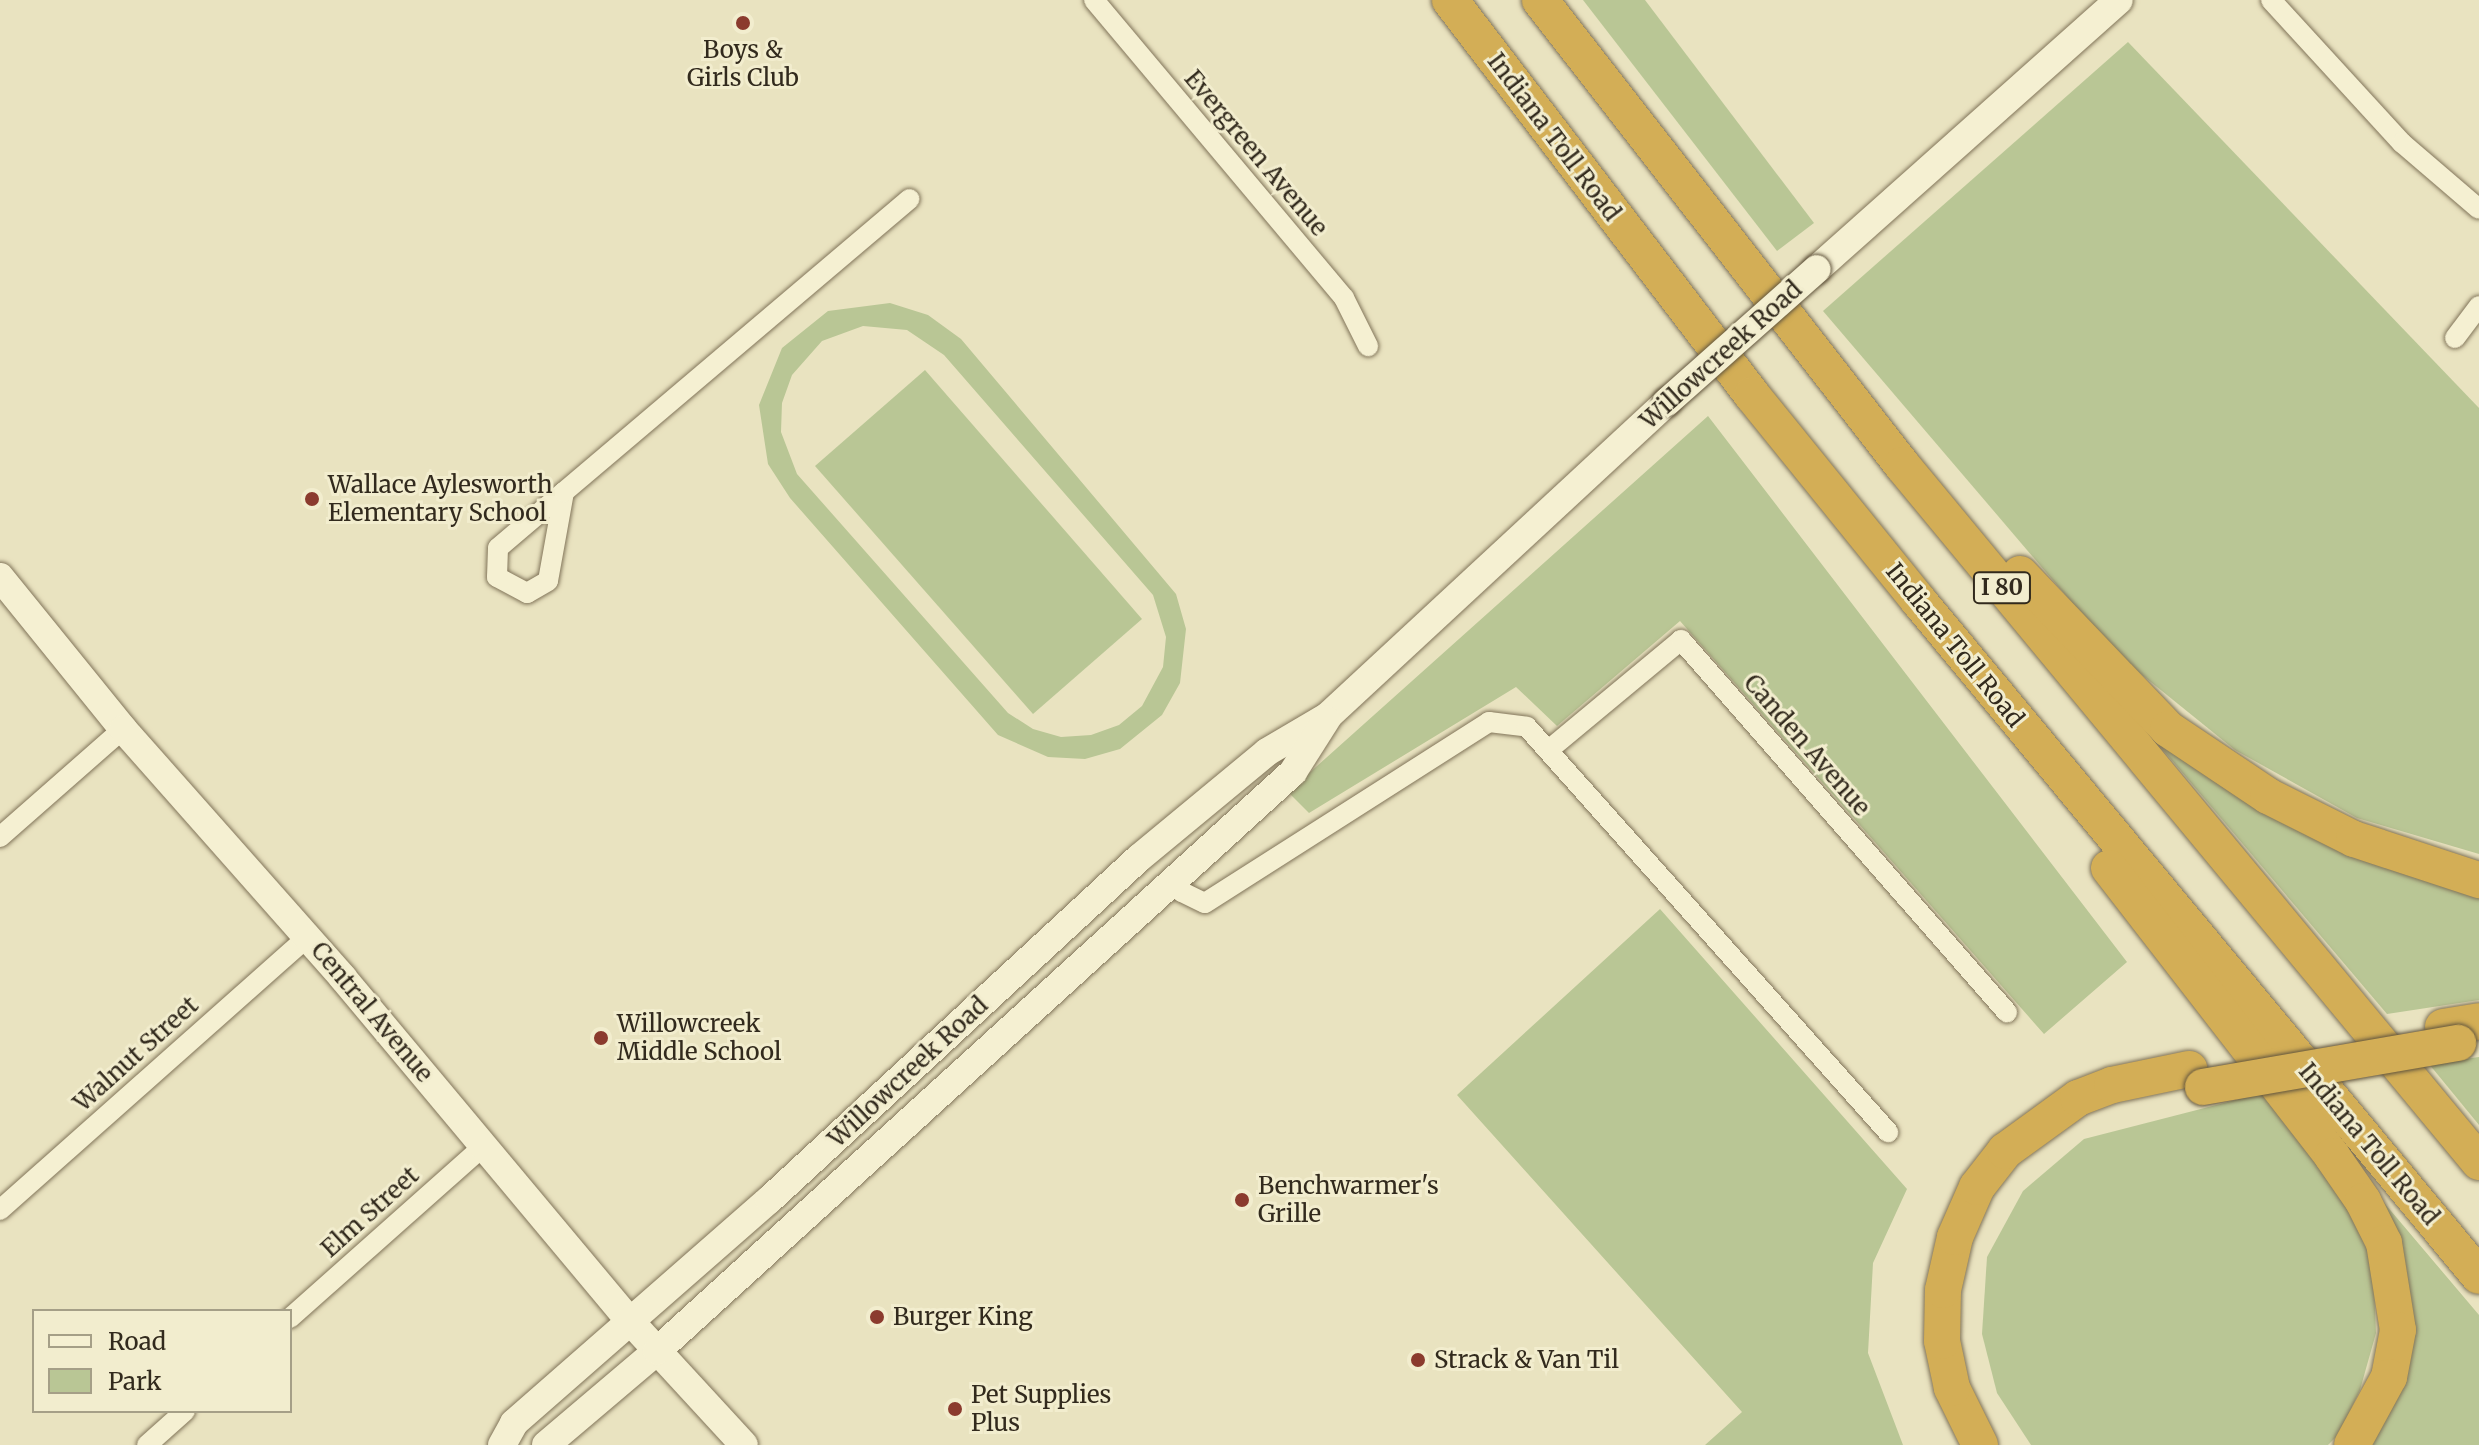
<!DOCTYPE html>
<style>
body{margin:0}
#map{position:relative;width:2479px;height:1445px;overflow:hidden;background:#e9e3c0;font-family:Merriweather,serif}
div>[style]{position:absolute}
.green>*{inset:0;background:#b9c695}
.roads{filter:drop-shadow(0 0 2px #817459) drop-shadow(0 0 2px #817459)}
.minor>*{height:20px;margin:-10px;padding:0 10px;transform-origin:10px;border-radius:10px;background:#f5f0d2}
.secondary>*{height:28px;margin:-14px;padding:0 14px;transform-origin:14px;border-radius:14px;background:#f5f0d2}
.motorway>*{height:36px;margin:-18px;padding:0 18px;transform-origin:18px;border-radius:18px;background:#d3ae56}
.bridges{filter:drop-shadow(0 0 2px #62553d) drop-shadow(0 0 2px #62553d)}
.secondary-bridge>*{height:28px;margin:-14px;padding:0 14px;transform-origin:14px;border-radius:14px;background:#f5f0d2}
.motorway-bridge>*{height:36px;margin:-18px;padding:0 18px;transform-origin:18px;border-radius:18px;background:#d3ae56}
.dots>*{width:22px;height:22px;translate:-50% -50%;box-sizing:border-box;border:4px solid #f2edce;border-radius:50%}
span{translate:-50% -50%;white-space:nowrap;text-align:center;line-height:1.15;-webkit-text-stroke:6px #f2edce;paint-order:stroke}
.shield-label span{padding:2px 6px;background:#f2edce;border:2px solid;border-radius:6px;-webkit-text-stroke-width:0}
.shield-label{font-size:22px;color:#322a1d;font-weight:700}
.poi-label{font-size:24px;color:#322a1d}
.left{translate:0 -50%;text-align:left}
.street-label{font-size:24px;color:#322a1d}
.legend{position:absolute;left:32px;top:1309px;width:260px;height:104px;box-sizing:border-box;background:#f2edce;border:2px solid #a59f87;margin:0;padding:10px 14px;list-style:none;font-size:24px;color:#322a1d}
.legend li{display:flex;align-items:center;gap:16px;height:40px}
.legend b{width:40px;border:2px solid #a59f87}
</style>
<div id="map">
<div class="green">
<i style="clip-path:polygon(1583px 0,1645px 0,1814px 223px,1777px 251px)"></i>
<i style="clip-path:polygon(2128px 42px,2479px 408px,2479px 854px,2357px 818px,2235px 750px,2115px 653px,1823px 311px)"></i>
<i style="clip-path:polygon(evenodd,890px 303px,928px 315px,961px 339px,1176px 594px,1186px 629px,1180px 683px,1162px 715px,1120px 749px,1085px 759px,1048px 757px,998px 735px,790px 498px,768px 464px,759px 405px,782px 348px,828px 311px,890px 303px,863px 326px,907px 330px,944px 355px,1153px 595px,1166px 637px,1163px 667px,1142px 706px,1119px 725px,1091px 735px,1061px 737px,1033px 729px,1008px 713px,797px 474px,781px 432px,782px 403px,792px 375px,822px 341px,863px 326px)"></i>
<i style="clip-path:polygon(925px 370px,1142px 619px,1033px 714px,815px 466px)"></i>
<i style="clip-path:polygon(1708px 416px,2127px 962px,2044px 1034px,1680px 621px,1557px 726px,1516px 687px,1309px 813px,1288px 792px)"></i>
<i style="clip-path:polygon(2147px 731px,2479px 892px,2479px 1000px,2387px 1014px)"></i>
<i style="clip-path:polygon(1660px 909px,1907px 1189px,1873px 1263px,1868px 1353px,1903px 1445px,1705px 1445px,1742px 1412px,1457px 1095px)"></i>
<i style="clip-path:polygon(2479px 1057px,2479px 1125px,2429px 1064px)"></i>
<i style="clip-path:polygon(2263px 1093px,2348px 1206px,2373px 1264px,2376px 1333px,2360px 1390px,2339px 1434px,2328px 1445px,2031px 1445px,1997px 1393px,1982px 1334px,1987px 1257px,2023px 1191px,2084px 1139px)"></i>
<i style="clip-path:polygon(2369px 1185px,2479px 1315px,2479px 1445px,2364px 1445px,2402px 1369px)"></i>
</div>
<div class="roads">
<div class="minor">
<i style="left:1094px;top:0;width:389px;rotate:50deg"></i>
<i style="left:1344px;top:298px;width:54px;rotate:63.4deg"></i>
<i style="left:2271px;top:0;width:194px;rotate:47.5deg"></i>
<i style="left:2402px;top:143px;width:101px;rotate:40.6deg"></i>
<i style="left:2455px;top:338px;width:40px;rotate:-53deg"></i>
<i style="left:564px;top:492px;width:90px;rotate:100.2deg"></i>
<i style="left:548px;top:581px;width:24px;rotate:150deg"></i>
<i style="left:527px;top:593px;width:34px;rotate:-152deg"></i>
<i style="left:497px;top:577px;width:29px;rotate:-88deg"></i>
<i style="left:498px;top:548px;width:87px;rotate:-40.3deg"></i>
<i style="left:564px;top:492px;width:453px;rotate:-40.3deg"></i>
<i style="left:1551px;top:748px;width:169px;rotate:-39.7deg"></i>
<i style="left:1681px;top:640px;width:495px;rotate:48.8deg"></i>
<i style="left:0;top:837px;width:164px;rotate:-41.3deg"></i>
<i style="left:1171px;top:879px;width:17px;rotate:50deg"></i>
<i style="left:1182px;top:892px;width:25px;rotate:26deg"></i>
<i style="left:1205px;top:903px;width:337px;rotate:-32.5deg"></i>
<i style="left:1489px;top:722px;width:38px;rotate:7deg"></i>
<i style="left:1527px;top:727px;width:543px;rotate:48.29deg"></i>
<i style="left:0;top:1210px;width:411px;rotate:-41.6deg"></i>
<i style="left:290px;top:1318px;width:261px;rotate:-41.6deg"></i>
<i style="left:147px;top:1445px;width:51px;rotate:-41.8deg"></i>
</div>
<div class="secondary">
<i style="left:1817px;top:269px;width:404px;rotate:-41.7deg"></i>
<i style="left:0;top:577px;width:196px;rotate:51deg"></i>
<i style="left:123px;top:729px;width:332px;rotate:48.5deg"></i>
<i style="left:343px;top:978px;width:447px;rotate:50.1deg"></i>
<i style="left:630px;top:1321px;width:168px;rotate:47.4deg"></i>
<i style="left:502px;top:1445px;width:25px;rotate:-61deg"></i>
<i style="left:514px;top:1423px;width:339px;rotate:-41.2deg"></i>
<i style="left:769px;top:1200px;width:504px;rotate:-42.75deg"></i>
<i style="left:1139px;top:858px;width:166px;rotate:-39.6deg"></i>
<i style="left:1267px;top:752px;width:71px;rotate:-30.5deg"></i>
<i style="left:1328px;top:716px;width:462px;rotate:-42.8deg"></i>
<i style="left:546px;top:1445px;width:145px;rotate:-40.3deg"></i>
<i style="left:657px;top:1351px;width:860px;rotate:-42.31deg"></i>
<i style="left:1293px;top:772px;width:62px;rotate:-57.6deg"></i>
</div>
<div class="motorway">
<i style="left:1450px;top:0;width:497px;rotate:52.6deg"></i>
<i style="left:1752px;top:395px;width:264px;rotate:51deg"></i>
<i style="left:1918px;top:600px;width:878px;rotate:50.31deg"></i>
<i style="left:1540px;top:0;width:589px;rotate:52.1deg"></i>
<i style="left:1902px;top:465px;width:905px;rotate:50.38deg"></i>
<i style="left:2020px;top:574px;width:214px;rotate:46.3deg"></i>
<i style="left:2168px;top:729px;width:120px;rotate:33.8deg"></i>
<i style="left:2268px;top:796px;width:96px;rotate:26.6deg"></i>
<i style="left:2354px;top:839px;width:132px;rotate:18.2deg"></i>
<i style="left:2109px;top:868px;width:364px;rotate:52.2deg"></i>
<i style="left:2332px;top:1156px;width:55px;rotate:55.4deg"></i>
<i style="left:2363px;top:1201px;width:47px;rotate:63.4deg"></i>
<i style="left:2384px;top:1243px;width:88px;rotate:80.9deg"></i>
<i style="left:2398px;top:1330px;width:48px;rotate:100.8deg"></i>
<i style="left:2389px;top:1377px;width:77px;rotate:118.6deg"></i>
<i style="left:2443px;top:1027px;width:36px;rotate:-9deg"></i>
<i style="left:1980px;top:1445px;width:64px;rotate:-116.2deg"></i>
<i style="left:1952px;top:1388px;width:48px;rotate:-102deg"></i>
<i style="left:1942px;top:1341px;width:51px;rotate:-88.9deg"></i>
<i style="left:1943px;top:1290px;width:54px;rotate:-77.2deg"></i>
<i style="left:1955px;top:1237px;width:55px;rotate:-66.3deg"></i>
<i style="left:1977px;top:1187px;width:46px;rotate:-52.1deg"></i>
<i style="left:2005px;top:1151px;width:90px;rotate:-36deg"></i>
<i style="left:2078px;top:1098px;width:36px;rotate:-21deg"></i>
<i style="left:2112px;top:1085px;width:79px;rotate:-11.7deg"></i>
</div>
</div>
<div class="bridges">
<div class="secondary-bridge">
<i style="left:1667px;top:402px;width:200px;rotate:-41.6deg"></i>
</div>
<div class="motorway-bridge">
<i style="left:2203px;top:1087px;width:259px;rotate:-9.8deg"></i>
</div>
</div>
<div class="dots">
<i style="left:743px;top:23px;background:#8b3b2e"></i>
<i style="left:312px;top:499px;background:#8b3b2e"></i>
<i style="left:601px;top:1038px;background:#8b3b2e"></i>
<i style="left:1242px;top:1200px;background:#8b3b2e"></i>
<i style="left:877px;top:1317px;background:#8b3b2e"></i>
<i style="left:1418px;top:1360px;background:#8b3b2e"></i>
<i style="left:955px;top:1409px;background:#8b3b2e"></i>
</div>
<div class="shield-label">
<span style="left:2002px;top:588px">I 80</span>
</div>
<div class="poi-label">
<span style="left:743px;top:64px">Boys &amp;<br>Girls Club</span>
<span class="left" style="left:328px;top:499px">Wallace Aylesworth<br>Elementary School</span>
<span class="left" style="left:617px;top:1038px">Willowcreek<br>Middle School</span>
<span class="left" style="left:1258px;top:1200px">Benchwarmer's<br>Grille</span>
<span class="left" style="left:893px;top:1317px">Burger King</span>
<span class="left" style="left:1434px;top:1360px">Strack &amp; Van Til</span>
<span class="left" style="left:971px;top:1409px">Pet Supplies<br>Plus</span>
</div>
<div class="street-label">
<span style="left:1554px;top:137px;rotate:53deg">Indiana Toll Road</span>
<span style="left:1256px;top:153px;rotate:50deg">Evergreen Avenue</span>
<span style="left:1721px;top:355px;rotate:-42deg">Willowcreek Road</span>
<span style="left:1955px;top:645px;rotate:51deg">Indiana Toll Road</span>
<span style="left:1807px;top:745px;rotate:49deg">Canden Avenue</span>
<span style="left:372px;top:1012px;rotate:50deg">Central Avenue</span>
<span style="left:136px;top:1054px;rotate:-42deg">Walnut Street</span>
<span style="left:908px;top:1072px;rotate:-43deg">Willowcreek Road</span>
<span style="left:2369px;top:1144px;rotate:50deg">Indiana Toll Road</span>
<span style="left:370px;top:1212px;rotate:-42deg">Elm Street</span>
</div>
<ul class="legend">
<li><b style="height:10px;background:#f5f0d2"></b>Road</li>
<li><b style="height:22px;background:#b9c695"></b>Park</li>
</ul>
</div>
